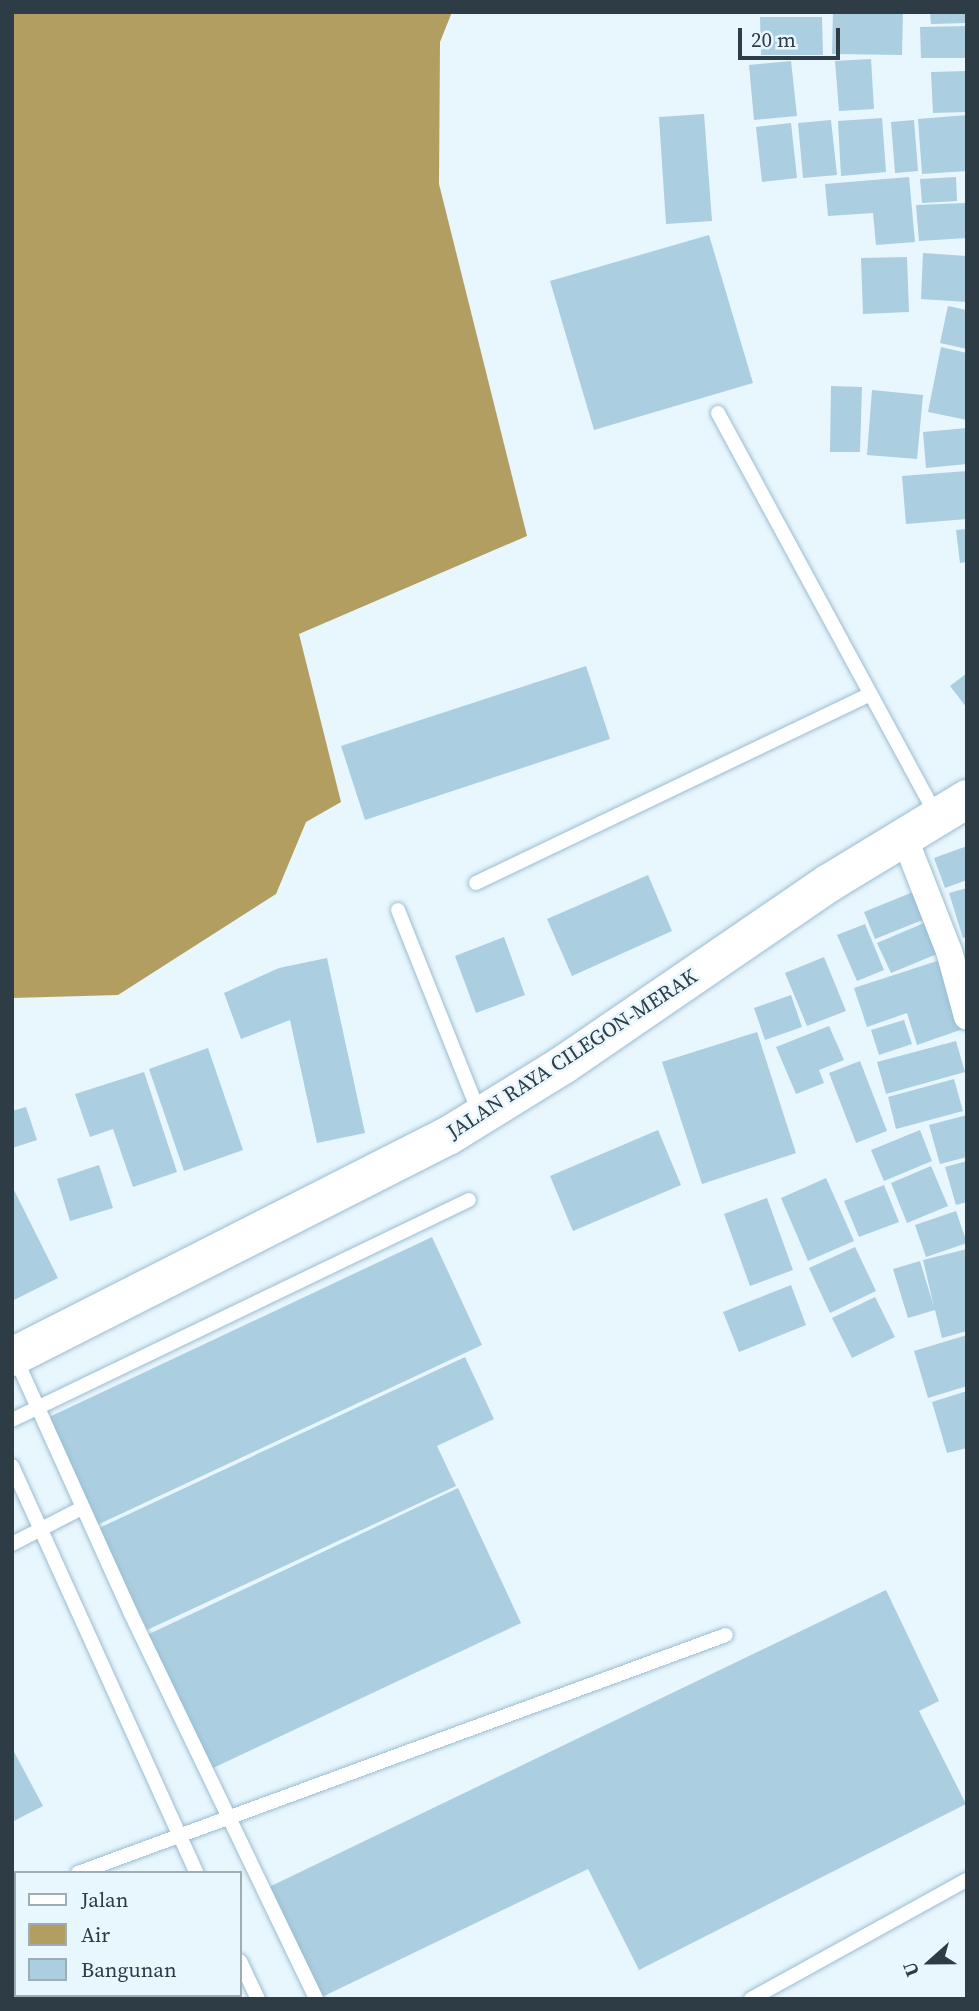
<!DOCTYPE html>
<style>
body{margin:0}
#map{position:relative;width:979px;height:2011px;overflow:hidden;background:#e8f6fe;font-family:"Source Serif 4",serif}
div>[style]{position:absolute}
.water>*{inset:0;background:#b29e60}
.building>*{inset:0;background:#abcee1}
.roads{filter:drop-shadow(0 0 2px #9abdd0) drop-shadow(0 0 2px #9abdd0)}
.lane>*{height:14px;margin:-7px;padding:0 7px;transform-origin:7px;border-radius:7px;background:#fff}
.street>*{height:26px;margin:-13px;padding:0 13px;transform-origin:13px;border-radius:13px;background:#fff}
.highway>*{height:38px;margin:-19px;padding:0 19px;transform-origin:19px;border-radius:19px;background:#fff}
span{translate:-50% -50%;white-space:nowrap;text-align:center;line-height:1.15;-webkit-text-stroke:5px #e8f6fe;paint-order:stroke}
.street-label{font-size:21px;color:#2e3d45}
.frame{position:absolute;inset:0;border:14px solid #2e3d45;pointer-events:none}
.legend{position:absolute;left:14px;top:1871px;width:228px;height:126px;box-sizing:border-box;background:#e8f6fe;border:2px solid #9eacb4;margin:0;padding:9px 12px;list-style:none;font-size:21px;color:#2e3d45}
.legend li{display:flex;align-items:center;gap:14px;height:35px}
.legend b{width:35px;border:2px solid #9eacb4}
.north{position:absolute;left:895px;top:1927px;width:70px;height:70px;-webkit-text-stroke:5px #e8f6fe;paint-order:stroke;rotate:249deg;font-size:19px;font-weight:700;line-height:28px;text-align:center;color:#2e3d45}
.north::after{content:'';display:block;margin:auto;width:24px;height:32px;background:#2e3d45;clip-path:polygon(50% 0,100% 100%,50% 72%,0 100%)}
.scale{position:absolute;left:738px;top:28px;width:102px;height:32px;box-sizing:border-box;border:4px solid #2e3d45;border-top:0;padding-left:9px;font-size:21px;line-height:24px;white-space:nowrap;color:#2e3d45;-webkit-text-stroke:5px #e8f6fe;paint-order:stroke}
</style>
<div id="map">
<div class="water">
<i style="clip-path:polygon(12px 12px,452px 12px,440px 42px,439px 184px,527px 536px,299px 634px,341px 802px,306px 822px,276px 894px,118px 995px,12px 998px)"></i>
</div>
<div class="building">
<i style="clip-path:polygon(833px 12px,903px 12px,902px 55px,832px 54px)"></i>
<i style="clip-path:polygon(930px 12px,967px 12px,967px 23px,931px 24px)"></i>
<i style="clip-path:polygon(760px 17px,822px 17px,823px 55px,761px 55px)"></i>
<i style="clip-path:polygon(967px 26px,967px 58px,921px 58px,920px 27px)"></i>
<i style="clip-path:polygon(871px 59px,874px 109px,839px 111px,835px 61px)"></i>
<i style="clip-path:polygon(791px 61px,797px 116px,754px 120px,749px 65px)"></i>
<i style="clip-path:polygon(967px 71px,967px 112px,933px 113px,931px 72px)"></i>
<i style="clip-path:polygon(704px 114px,712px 221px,666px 224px,659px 117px)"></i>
<i style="clip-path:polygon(967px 115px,967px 171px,922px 174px,918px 119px)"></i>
<i style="clip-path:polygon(882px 118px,886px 172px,841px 176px,838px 121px)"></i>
<i style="clip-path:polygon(831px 120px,837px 175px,803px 178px,798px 123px)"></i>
<i style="clip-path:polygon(914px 120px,918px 171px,895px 173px,891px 122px)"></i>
<i style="clip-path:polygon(791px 123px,797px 178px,762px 182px,756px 127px)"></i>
<i style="clip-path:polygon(909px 177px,915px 242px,876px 245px,873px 213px,828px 216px,825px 184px)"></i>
<i style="clip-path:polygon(956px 177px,957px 201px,922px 203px,920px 179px)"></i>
<i style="clip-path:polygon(967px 203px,967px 238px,919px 241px,916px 205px)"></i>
<i style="clip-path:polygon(709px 235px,753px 383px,594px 430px,550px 281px)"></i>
<i style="clip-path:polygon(923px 253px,967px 256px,967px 302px,921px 299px)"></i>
<i style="clip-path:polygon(907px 257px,909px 312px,863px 314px,861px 258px)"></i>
<i style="clip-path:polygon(948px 306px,967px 310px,967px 349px,940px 343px)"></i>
<i style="clip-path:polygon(941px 347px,967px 353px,967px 420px,928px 412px)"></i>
<i style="clip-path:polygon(831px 386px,862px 387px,860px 452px,830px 452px)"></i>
<i style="clip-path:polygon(872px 390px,923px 395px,917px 459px,867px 455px)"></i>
<i style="clip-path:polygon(967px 428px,967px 464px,926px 468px,923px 432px)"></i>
<i style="clip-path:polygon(967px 471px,967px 519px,906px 524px,902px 476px)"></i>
<i style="clip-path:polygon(967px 529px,967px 562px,960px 563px,956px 530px)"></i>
<i style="clip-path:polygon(586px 666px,610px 739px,365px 820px,341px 746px)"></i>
<i style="clip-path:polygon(967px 673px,967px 708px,950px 686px)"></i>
<i style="clip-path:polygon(967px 846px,967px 880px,945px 888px,934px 858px)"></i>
<i style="clip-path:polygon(648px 875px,672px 931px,572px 976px,547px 919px)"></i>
<i style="clip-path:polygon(967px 888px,967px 937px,963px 938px,949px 893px)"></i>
<i style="clip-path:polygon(913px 892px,925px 919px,875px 939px,864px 912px)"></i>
<i style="clip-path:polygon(924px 923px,937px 954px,891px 973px,877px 943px)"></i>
<i style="clip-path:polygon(865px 924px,884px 970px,857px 981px,837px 935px)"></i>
<i style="clip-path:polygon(504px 937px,525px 995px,476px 1013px,455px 956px)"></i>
<i style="clip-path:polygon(824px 957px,846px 1011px,807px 1026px,785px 973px)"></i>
<i style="clip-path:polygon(327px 958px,365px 1133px,317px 1143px,290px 1020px,241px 1039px,224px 993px,279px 968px)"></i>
<i style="clip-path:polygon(940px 960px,963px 1029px,917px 1045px,907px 1013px,867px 1027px,854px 988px)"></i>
<i style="clip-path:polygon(791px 995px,802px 1027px,765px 1040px,754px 1008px)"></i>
<i style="clip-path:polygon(904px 1020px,912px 1044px,879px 1055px,871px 1030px)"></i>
<i style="clip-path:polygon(829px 1026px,844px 1060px,819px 1070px,824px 1083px,796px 1094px,776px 1047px)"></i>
<i style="clip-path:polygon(757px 1032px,796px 1153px,702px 1184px,662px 1062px)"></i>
<i style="clip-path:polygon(956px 1041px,965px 1072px,886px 1094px,877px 1062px)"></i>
<i style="clip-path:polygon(208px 1048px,243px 1150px,184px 1171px,149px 1069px)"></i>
<i style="clip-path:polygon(860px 1061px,887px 1131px,856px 1143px,829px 1073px)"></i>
<i style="clip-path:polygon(144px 1072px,177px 1172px,133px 1187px,113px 1129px,90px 1137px,75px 1094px)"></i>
<i style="clip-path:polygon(954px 1079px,963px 1111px,896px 1129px,888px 1097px)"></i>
<i style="clip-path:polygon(26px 1107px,37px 1140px,12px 1148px,12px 1111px)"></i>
<i style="clip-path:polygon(967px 1115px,967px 1157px,940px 1164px,929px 1125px)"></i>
<i style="clip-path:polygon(658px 1130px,681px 1185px,573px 1231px,550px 1176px)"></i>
<i style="clip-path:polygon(920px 1130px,932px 1161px,884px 1181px,871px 1150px)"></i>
<i style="clip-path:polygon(967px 1161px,967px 1202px,956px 1205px,945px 1167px)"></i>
<i style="clip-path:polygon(99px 1165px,113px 1208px,70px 1221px,57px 1179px)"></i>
<i style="clip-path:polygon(931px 1166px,948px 1206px,907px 1223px,891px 1183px)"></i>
<i style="clip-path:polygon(826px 1178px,854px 1241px,808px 1261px,781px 1198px)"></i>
<i style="clip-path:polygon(884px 1185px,899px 1222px,859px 1237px,844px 1201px)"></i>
<i style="clip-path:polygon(12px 1186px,58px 1278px,12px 1301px)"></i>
<i style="clip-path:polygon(767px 1198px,793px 1270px,750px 1286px,724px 1214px)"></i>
<i style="clip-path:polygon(956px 1211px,967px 1243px,926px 1257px,915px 1225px)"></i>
<i style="clip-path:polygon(432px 1237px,482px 1345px,95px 1526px,45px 1419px)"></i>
<i style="clip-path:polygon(855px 1247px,876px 1291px,830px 1313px,809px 1268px)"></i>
<i style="clip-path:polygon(967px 1249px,967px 1331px,942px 1338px,935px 1310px,908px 1318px,893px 1269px,920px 1261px,934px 1307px,923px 1260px)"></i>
<i style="clip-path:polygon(791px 1285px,806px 1325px,739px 1352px,723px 1312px)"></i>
<i style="clip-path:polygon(875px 1297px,895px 1337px,852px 1358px,832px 1318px)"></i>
<i style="clip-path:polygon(967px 1335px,967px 1386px,928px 1398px,914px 1351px)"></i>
<i style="clip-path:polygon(465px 1357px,494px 1419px,437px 1446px,456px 1486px,147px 1630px,99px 1528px)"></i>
<i style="clip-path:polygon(967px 1391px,967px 1448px,947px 1453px,932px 1402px)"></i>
<i style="clip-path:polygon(458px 1488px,521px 1623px,211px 1769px,147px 1635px)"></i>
<i style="clip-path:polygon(886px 1590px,939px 1701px,919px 1711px,966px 1804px,639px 1970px,588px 1869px,322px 1997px,269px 1887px)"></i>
<i style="clip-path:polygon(12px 1748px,43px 1806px,12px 1822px)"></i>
</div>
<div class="roads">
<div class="lane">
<i style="left:718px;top:413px;width:459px;rotate:61.5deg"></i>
<i style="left:476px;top:883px;width:436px;rotate:-25.6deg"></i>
<i style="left:398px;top:910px;width:221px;rotate:68.2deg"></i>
<i style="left:15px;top:1357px;width:280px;rotate:65.7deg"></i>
<i style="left:130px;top:1612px;width:429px;rotate:64.3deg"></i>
<i style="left:12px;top:1420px;width:507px;rotate:-25.71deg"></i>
<i style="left:12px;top:1466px;width:447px;rotate:65.6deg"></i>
<i style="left:12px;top:1544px;width:79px;rotate:-27.2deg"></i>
<i style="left:78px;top:1873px;width:690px;rotate:-20.17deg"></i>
<i style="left:12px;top:1896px;width:4px;rotate:-14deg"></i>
<i style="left:240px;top:1961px;width:42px;rotate:64.7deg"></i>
<i style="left:751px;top:1999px;width:247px;rotate:-28.9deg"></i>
</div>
<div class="street">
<i style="left:905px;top:839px;width:120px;rotate:68.6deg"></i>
<i style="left:949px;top:951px;width:68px;rotate:74.7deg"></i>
</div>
<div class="highway">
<i style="left:12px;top:1357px;width:489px;rotate:-26.9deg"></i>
<i style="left:448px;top:1136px;width:135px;rotate:-31.7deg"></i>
<i style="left:563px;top:1065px;width:322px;rotate:-34.4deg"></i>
<i style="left:829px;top:883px;width:162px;rotate:-31.3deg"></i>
</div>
</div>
<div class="street-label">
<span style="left:572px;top:1054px;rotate:-33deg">JALAN RAYA CILEGON-MERAK</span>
</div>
<div class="frame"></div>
<ul class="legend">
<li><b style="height:9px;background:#fff"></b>Jalan</li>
<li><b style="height:19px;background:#b29e60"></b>Air</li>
<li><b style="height:19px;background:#abcee1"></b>Bangunan</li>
</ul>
<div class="north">U</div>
<div class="scale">20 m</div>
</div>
